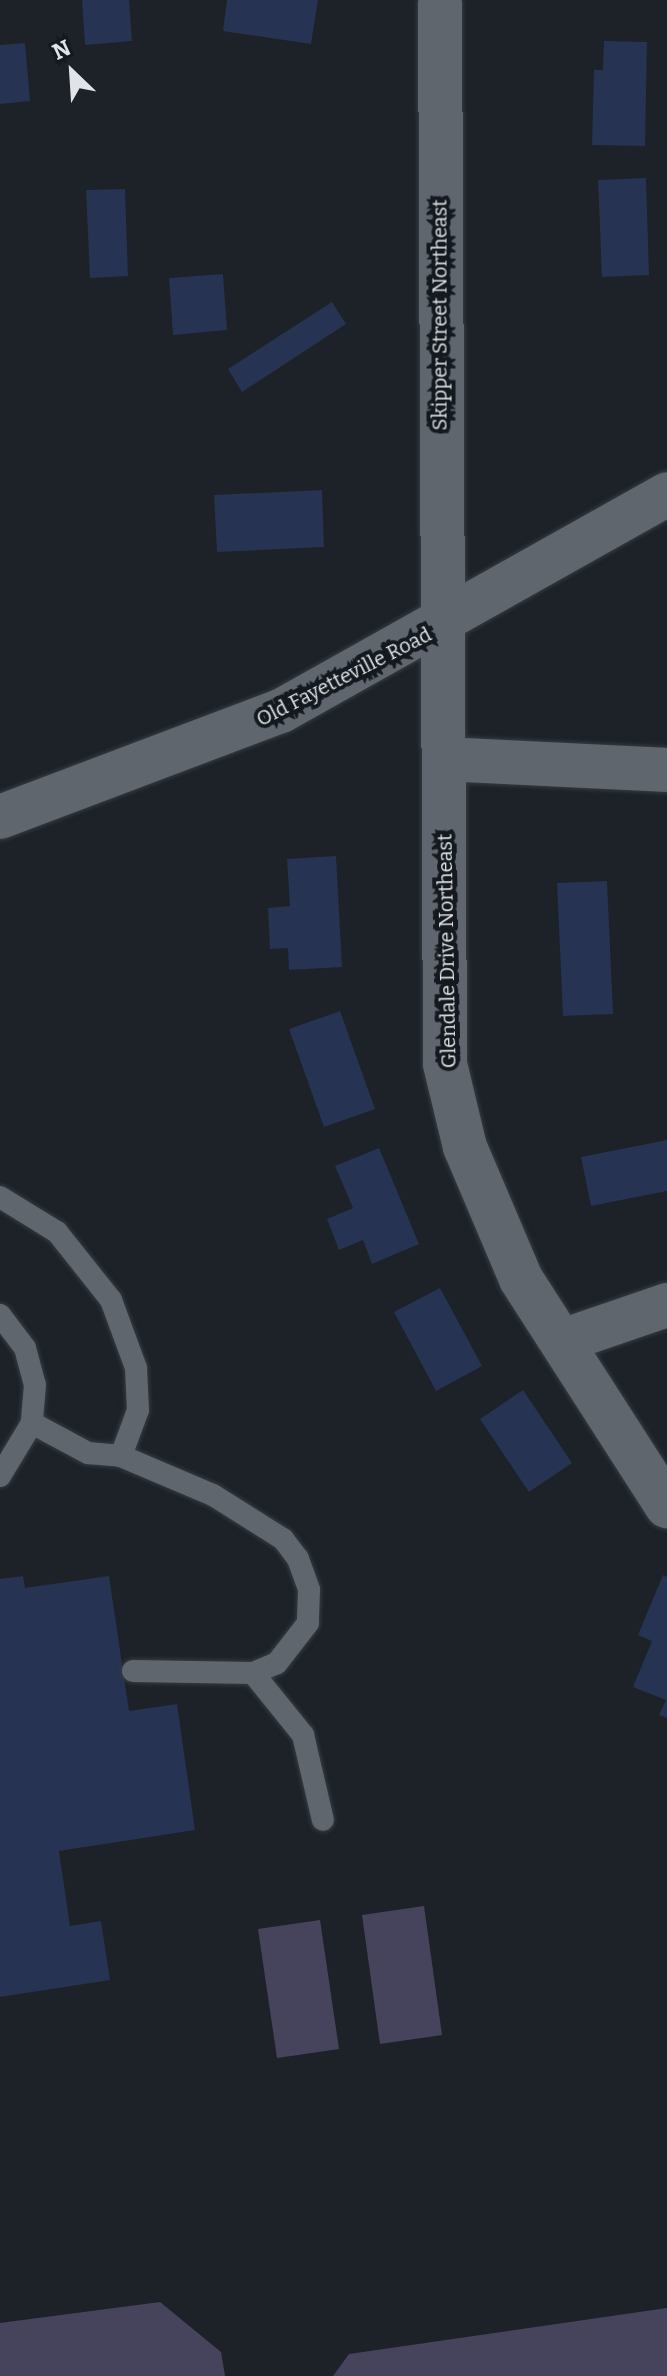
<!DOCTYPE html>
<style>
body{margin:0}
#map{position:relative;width:667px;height:2376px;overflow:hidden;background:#1c2228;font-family:Bitter,serif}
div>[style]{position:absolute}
.green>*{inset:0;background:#46445d}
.building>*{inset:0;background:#263352}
.roads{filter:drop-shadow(0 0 2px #363c40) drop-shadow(0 0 2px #363c40)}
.service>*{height:22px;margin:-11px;padding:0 11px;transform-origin:11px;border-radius:11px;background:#5f666d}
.minor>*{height:44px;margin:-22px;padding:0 22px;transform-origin:22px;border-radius:22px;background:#5f666d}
.tertiary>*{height:44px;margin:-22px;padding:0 22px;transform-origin:22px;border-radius:22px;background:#5f666d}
span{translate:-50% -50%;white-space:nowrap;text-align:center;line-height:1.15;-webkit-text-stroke:8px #13191e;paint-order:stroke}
.street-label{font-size:20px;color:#e0e4e8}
.north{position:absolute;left:32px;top:32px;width:80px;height:80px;-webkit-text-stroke:6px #13191e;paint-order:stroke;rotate:335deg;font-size:22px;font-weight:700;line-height:32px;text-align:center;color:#e0e4e8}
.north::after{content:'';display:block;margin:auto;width:28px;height:36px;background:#e0e4e8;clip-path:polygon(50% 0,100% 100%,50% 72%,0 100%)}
</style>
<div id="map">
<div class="green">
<i style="clip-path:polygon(424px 1906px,442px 2035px,380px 2044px,362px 1915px)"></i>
<i style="clip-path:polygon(320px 1920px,339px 2049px,277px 2058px,258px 1929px)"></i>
<i style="clip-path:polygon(160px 2302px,221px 2352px,225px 2376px,0 2376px,0 2323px)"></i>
<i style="clip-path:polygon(667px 2308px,667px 2376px,333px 2376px,349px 2354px)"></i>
</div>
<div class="building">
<i style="clip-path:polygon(82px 0,129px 0,132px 41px,85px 45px)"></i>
<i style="clip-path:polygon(227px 0,318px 0,311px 44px,223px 31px)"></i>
<i style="clip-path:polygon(604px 41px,647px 42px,645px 146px,592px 145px,594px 70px,603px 70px)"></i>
<i style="clip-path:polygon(25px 43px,30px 101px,0 104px,0 45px)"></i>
<i style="clip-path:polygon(646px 178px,649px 275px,602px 277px,598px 180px)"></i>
<i style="clip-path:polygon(125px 189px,128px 276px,90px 278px,86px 190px)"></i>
<i style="clip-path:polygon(223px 274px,227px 330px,173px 335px,169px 278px)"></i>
<i style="clip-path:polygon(332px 302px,346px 324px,242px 392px,228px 369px)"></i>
<i style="clip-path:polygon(322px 490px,324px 547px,217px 552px,214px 495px)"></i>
<i style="clip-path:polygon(336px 856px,342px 967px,289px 970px,288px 948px,270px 949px,268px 908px,290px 906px,287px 859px)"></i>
<i style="clip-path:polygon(607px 881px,613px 1014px,563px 1016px,557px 883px)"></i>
<i style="clip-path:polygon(340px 1011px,375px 1109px,324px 1127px,289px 1029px)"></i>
<i style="clip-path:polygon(667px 1140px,667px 1191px,591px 1206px,581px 1157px)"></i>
<i style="clip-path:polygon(379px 1148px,419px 1244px,372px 1264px,363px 1240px,339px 1250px,327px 1219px,353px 1208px,335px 1166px)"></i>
<i style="clip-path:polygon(440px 1288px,482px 1366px,436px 1391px,394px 1312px)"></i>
<i style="clip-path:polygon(523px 1390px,572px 1463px,529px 1492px,480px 1419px)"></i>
<i style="clip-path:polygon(663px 1575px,667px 1577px,667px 1718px,659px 1715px,666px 1700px,633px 1687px,652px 1641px,638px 1635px)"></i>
<i style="clip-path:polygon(23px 1576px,25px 1588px,109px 1576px,129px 1711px,177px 1704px,195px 1830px,59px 1851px,70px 1926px,101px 1921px,110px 1980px,0 1997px,0 1579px)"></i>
</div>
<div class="roads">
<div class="service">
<i style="left:0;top:1197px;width:67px;rotate:31.6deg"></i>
<i style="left:57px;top:1232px;width:87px;rotate:51.5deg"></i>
<i style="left:111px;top:1300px;width:72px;rotate:69.8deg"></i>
<i style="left:136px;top:1368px;width:42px;rotate:87.3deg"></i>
<i style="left:138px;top:1410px;width:49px;rotate:110.3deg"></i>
<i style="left:0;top:1315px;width:41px;rotate:52.9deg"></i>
<i style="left:25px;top:1348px;width:38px;rotate:75deg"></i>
<i style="left:35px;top:1385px;width:38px;rotate:95deg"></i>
<i style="left:32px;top:1423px;width:62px;rotate:121.1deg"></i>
<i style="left:32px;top:1423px;width:64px;rotate:28.2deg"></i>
<i style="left:88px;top:1453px;width:33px;rotate:5deg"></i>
<i style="left:121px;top:1456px;width:100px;rotate:23deg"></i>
<i style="left:213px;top:1495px;width:83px;rotate:32.2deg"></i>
<i style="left:283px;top:1539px;width:25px;rotate:53deg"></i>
<i style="left:298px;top:1559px;width:33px;rotate:70deg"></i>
<i style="left:309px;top:1590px;width:33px;rotate:92deg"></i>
<i style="left:308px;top:1623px;width:51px;rotate:127.8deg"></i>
<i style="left:277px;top:1663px;width:26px;rotate:157deg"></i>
<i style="left:253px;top:1673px;width:120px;rotate:-179deg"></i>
<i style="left:253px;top:1673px;width:80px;rotate:51.1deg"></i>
<i style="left:303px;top:1735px;width:87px;rotate:76.8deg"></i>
</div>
<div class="minor">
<i style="left:440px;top:3px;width:1061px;rotate:89.73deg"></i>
<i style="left:445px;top:1064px;width:85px;rotate:76.5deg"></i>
<i style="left:465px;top:1147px;width:143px;rotate:67deg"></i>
<i style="left:521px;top:1279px;width:270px;rotate:57.3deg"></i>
<i style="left:445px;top:759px;width:222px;rotate:2.8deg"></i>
<i style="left:562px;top:1341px;width:111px;rotate:-18.9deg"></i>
</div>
<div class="tertiary">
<i style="left:0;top:817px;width:300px;rotate:-20.7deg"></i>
<i style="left:281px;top:711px;width:443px;rotate:-29.3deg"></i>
</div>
</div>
<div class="street-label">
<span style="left:440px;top:315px;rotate:-90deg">Skipper Street Northeast</span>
<span style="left:344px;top:677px;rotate:-27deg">Old Fayetteville Road</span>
<span style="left:447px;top:951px;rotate:-91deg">Glendale Drive Northeast</span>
</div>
<div class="north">N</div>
</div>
